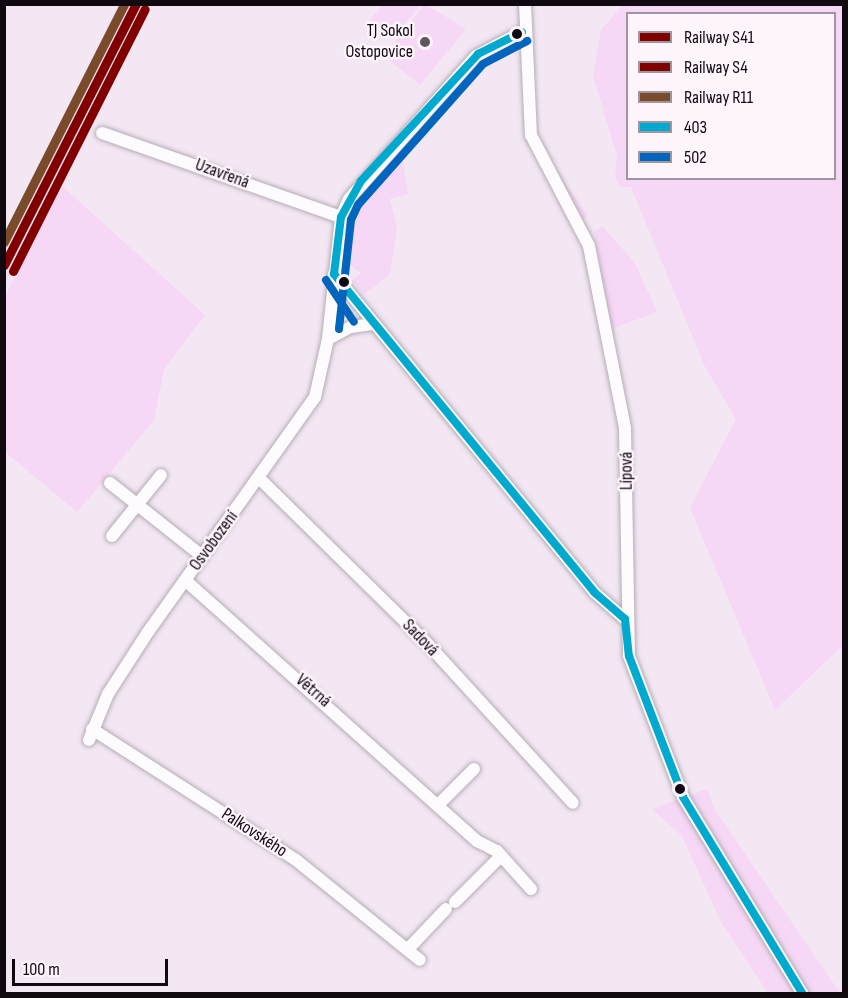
<!DOCTYPE html>
<meta charset="utf-8">
<style>
body{margin:0}
#map{position:relative;width:848px;height:998px;overflow:hidden;background:#f3e7f3;font-family:"Sofia Sans Condensed",sans-serif}
div>[style]{position:absolute}
.built>*{inset:0;background:#f2ddf1}
.green>*{inset:0;background:#f6d7f5}
.roads{filter:drop-shadow(0 0 2px #b5acb5) drop-shadow(0 0 2px #b5acb5)}
.minor>*{height:12px;margin:-6px;padding:0 6px;transform-origin:6px;border-radius:6px;background:#fdfbfd}
.bus-1>*{height:8px;margin:-4px;padding:0 4px;transform-origin:4px;border-radius:4px;background:#00a9ce}
.bus-2>*{height:8px;margin:-4px;padding:0 4px;transform-origin:4px;border-radius:4px;background:#0065bd}
.rail-1>*{height:9px;margin:-4.5px;padding:0 4.5px;transform-origin:4.5px;border-radius:4.5px;background:#800000}
.rail-2>*{height:9px;margin:-4.5px;padding:0 4.5px;transform-origin:4.5px;border-radius:4.5px;background:#800000}
.rail-3>*{height:9px;margin:-4.5px;padding:0 4.5px;transform-origin:4.5px;border-radius:4.5px;background:#7a4b2a}
.dots>*{width:16px;height:16px;translate:-50% -50%;box-sizing:border-box;border:3px solid #fdf4fc;border-radius:50%}
span{translate:-50% -50%;white-space:nowrap;text-align:center;line-height:1.15;-webkit-text-stroke:5px #fdf4fc;paint-order:stroke}
.poi-label{font-size:18px;color:#100910}
.right{translate:-100% -50%;text-align:right}
.street-label{font-size:18px;color:#100910}
.frame{position:absolute;inset:0;border:6px solid #100910;pointer-events:none}
.legend{position:absolute;left:626px;top:12px;width:210px;height:168px;box-sizing:border-box;background:#fdf4fc;border:2px solid #9e969e;margin:0;padding:8px 10px;list-style:none;font-size:18px;color:#100910}
.legend li{display:flex;align-items:center;gap:12px;height:30px}
.legend b{width:30px;border:2px solid #9e969e}
.scale{position:absolute;left:12px;top:959px;width:156px;height:27px;box-sizing:border-box;border:3px solid #100910;border-top:0;padding-left:8px;font-size:18px;line-height:21px;white-space:nowrap;color:#100910;-webkit-text-stroke:4px #fdf4fc;paint-order:stroke}
</style>
<div id="map">
<div class="built">
<i style="clip-path:polygon(118px 5px,144px 5px,5px 285px,5px 233px)"></i>
</div>
<div class="green">
<i style="clip-path:polygon(425px 4px,466px 29px,420px 85px,384px 56px)"></i>
<i style="clip-path:polygon(383px 5px,383px 4px,421px 5px,392px 38px,370px 19px)"></i>
<i style="clip-path:polygon(evenodd,623px 5px,843px 5px,843px 645px,775px 710px,690px 508px,736px 419px,705px 367px,631px 187px,620px 187px,615px 177px,617px 155px,593px 76px,601px 30px,623px 5px,628px 14px,834px 14px,834px 178px,628px 178px,628px 14px)"></i>
<i style="clip-path:polygon(395px 153px,402px 157px,408px 194px,390px 199px,397px 229px,390px 274px,364px 295px,352px 281px,361px 273px,344px 261px,352px 214px)"></i>
<i style="clip-path:polygon(548px 158px,588px 216px,582px 221px)"></i>
<i style="clip-path:polygon(62px 186px,205px 315px,164px 369px,154px 420px,77px 512px,4px 451px,5px 296px)"></i>
<i style="clip-path:polygon(602px 226px,635px 263px,657px 312px,611px 329px,594px 232px)"></i>
<i style="clip-path:polygon(338px 294px,354px 313px,352px 316px,337px 318px)"></i>
<i style="clip-path:polygon(707px 789px,715px 810px,840px 993px,768px 993px,721px 922px,682px 836px,652px 809px)"></i>
</div>
<div class="roads">
<div class="minor">
<i style="left:525px;top:4px;width:131px;rotate:87.4deg"></i>
<i style="left:531px;top:135px;width:125px;rotate:62.4deg"></i>
<i style="left:589px;top:246px;width:186px;rotate:78.8deg"></i>
<i style="left:625px;top:428px;width:228px;rotate:89deg"></i>
<i style="left:629px;top:656px;width:151px;rotate:69deg"></i>
<i style="left:683px;top:797px;width:231px;rotate:58.7deg"></i>
<i style="left:102px;top:133px;width:253px;rotate:19.4deg"></i>
<i style="left:334px;top:274px;width:411px;rotate:50.7deg"></i>
<i style="left:594px;top:592px;width:41px;rotate:41.1deg"></i>
<i style="left:328px;top:339px;width:26px;rotate:-28deg"></i>
<i style="left:351px;top:327px;width:21px;rotate:-8deg"></i>
<i style="left:260px;top:479px;width:231px;rotate:44.5deg"></i>
<i style="left:425px;top:641px;width:219px;rotate:47.6deg"></i>
<i style="left:110px;top:483px;width:117px;rotate:38.4deg"></i>
<i style="left:112px;top:536px;width:78px;rotate:-51.2deg"></i>
<i style="left:185px;top:580px;width:392px;rotate:41.8deg"></i>
<i style="left:477px;top:841px;width:22px;rotate:27deg"></i>
<i style="left:497px;top:851px;width:51px;rotate:48.2deg"></i>
<i style="left:92px;top:729px;width:242px;rotate:32.7deg"></i>
<i style="left:296px;top:860px;width:159px;rotate:38.9deg"></i>
<i style="left:89px;top:740px;width:50px;rotate:-67.6deg"></i>
<i style="left:108px;top:694px;width:74px;rotate:-57.2deg"></i>
<i style="left:148px;top:632px;width:288px;rotate:-54.6deg"></i>
<i style="left:315px;top:397px;width:59px;rotate:-77.4deg"></i>
<i style="left:328px;top:339px;width:123px;rotate:-83.9deg"></i>
<i style="left:341px;top:217px;width:20px;rotate:-66deg"></i>
<i style="left:349px;top:199px;width:191px;rotate:-48.4deg"></i>
<i style="left:476px;top:56px;width:52px;rotate:-27.6deg"></i>
<i style="left:440px;top:803px;width:48px;rotate:-45deg"></i>
<i style="left:455px;top:902px;width:65px;rotate:-45deg"></i>
<i style="left:408px;top:949px;width:55px;rotate:-46.5deg"></i>
</div>
</div>
<div class="bus-1">
<i style="left:334px;top:274px;width:411px;rotate:50.7deg"></i>
<i style="left:594px;top:592px;width:41px;rotate:41.1deg"></i>
<i style="left:334px;top:274px;width:57px;rotate:-83deg"></i>
<i style="left:341px;top:217px;width:41px;rotate:-60.9deg"></i>
<i style="left:361px;top:181px;width:173px;rotate:-47.3deg"></i>
<i style="left:478px;top:54px;width:49px;rotate:-26.6deg"></i>
<i style="left:625px;top:619px;width:37px;rotate:84deg"></i>
<i style="left:629px;top:656px;width:151px;rotate:69deg"></i>
<i style="left:683px;top:797px;width:231px;rotate:58.7deg"></i>
</div>
<div class="bus-2">
<i style="left:326px;top:280px;width:50px;rotate:56.3deg"></i>
<i style="left:339px;top:329px;width:110px;rotate:-83.7deg"></i>
<i style="left:351px;top:220px;width:17px;rotate:-65deg"></i>
<i style="left:358px;top:205px;width:188px;rotate:-48.4deg"></i>
<i style="left:483px;top:64px;width:50px;rotate:-27.6deg"></i>
</div>
<div class="rail-1">
<i style="left:4px;top:265px;width:292px;rotate:-63.2deg"></i>
</div>
<div class="rail-2">
<i style="left:13px;top:271px;width:293px;rotate:-63.3deg"></i>
</div>
<div class="rail-3">
<i style="left:4px;top:242px;width:267px;rotate:-63.2deg"></i>
</div>
<div class="dots">
<i style="left:517px;top:34px;background:#100910"></i>
<i style="left:425px;top:42px;background:#5f575f"></i>
<i style="left:344px;top:282px;background:#100910"></i>
<i style="left:680px;top:789px;background:#100910"></i>
</div>
<div class="poi-label">
<span class="right" style="left:413px;top:42px">TJ Sokol<br>Ostopovice</span>
</div>
<div class="street-label">
<span style="left:222px;top:174px;rotate:20deg">Uzavřená</span>
<span style="left:627px;top:471px;rotate:-90deg">Lípová</span>
<span style="left:214px;top:541px;rotate:-54deg">Osvobození</span>
<span style="left:420px;top:638px;rotate:46deg">Sadová</span>
<span style="left:313px;top:691px;rotate:41deg">Větrná</span>
<span style="left:254px;top:833px;rotate:33deg">Palkovského</span>
</div>
<div class="frame"></div>
<ul class="legend">
<li><b style="height:8px;background:#800000"></b>Railway S41</li>
<li><b style="height:8px;background:#800000"></b>Railway S4</li>
<li><b style="height:8px;background:#7a4b2a"></b>Railway R11</li>
<li><b style="height:8px;background:#00a9ce"></b>403</li>
<li><b style="height:8px;background:#0065bd"></b>502</li>
</ul>
<div class="scale">100 m</div>
</div>
